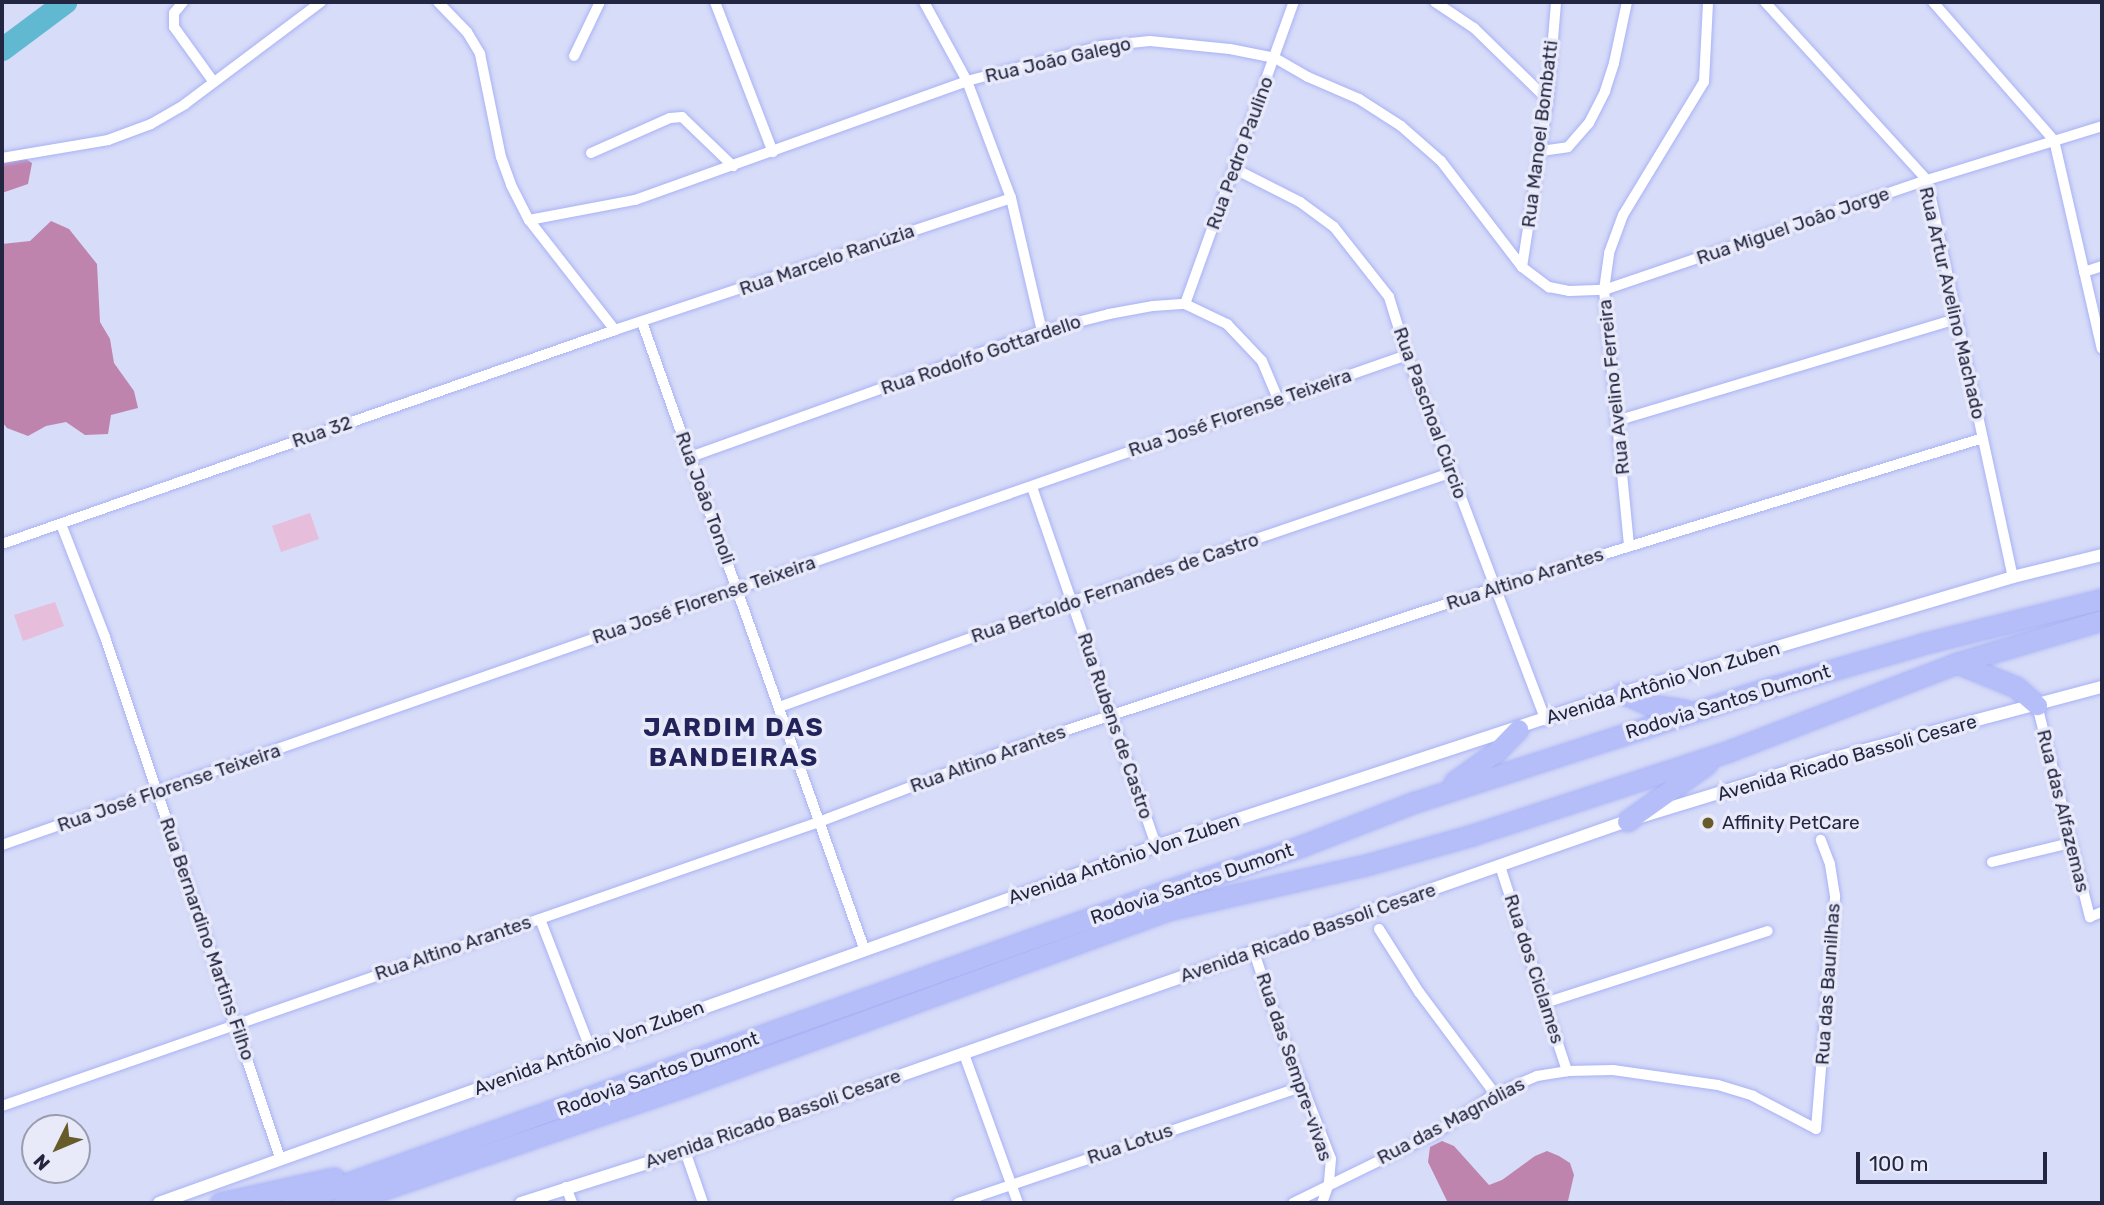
<!DOCTYPE html>
<meta charset="utf-8">
<style>
body{margin:0}
#map{position:relative;width:2104px;height:1205px;overflow:hidden;background:#d7dcf8;font-family:Rubik,sans-serif}
div>[style]{position:absolute}
.green>*{inset:0;background:#e6bdda}
.forest>*{inset:0;background:#bf84ae}
.river>*{height:23px;margin:-11.5px;padding:0 11.5px;transform-origin:11.5px;border-radius:11.5px;background:#61b9d1}
.roads{filter:drop-shadow(0 0 2px #a8b2f5) drop-shadow(0 0 2px #a8b2f5)}
.minor>*{height:10px;margin:-5px;padding:0 5px;transform-origin:5px;border-radius:5px;background:#fff}
.tertiary>*{height:12px;margin:-6px;padding:0 6px;transform-origin:6px;border-radius:6px;background:#fff}
.motorway>*{height:19px;margin:-9.5px;padding:0 9.5px;transform-origin:9.5px;border-radius:9.5px;background:#b5bef9}
.dots>*{width:19px;height:19px;translate:-50% -50%;box-sizing:border-box;border:4px solid #e8eaf9;border-radius:50%}
span{translate:-50% -50%;white-space:nowrap;text-align:center;line-height:1.15;-webkit-text-stroke:7px #e8eaf9;paint-order:stroke}
.street-label{font-size:19px;color:#232640}
.poi-label{font-size:19px;color:#232640}
.left{translate:0 -50%;text-align:left}
.district-label{font-size:26px;color:#22235a;font-weight:700;letter-spacing:2px}
.frame{position:absolute;inset:0;border:4px solid #232640;pointer-events:none}
.north{position:absolute;left:21px;top:1114px;width:70px;height:70px;box-sizing:border-box;background:#e8eaf9;border:2px solid #999caf;border-radius:50%;rotate:227deg;font-size:19px;font-weight:700;line-height:28px;text-align:center;color:#232640}
.north::after{content:'';display:block;margin:auto;width:24px;height:32px;background:#675c29;clip-path:polygon(50% 0,100% 100%,50% 72%,0 100%)}
.scale{position:absolute;left:1856px;top:1152px;width:191px;height:32px;box-sizing:border-box;border:4px solid #232640;border-top:0;padding-left:9px;font-size:21px;line-height:24px;white-space:nowrap;color:#232640;-webkit-text-stroke:5px #e8eaf9;paint-order:stroke}
</style>
<div id="map">
<div class="green">
<i style="clip-path:polygon(310px 513px,319px 539px,281px 552px,272px 526px)"></i>
<i style="clip-path:polygon(55px 602px,64px 626px,23px 641px,14px 615px)"></i>
</div>
<div class="forest">
<i style="clip-path:polygon(15px 152px,32px 163px,28px 184px,2px 193px,2px 155px)"></i>
<i style="clip-path:polygon(51px 221px,69px 229px,97px 264px,100px 322px,110px 339px,114px 363px,134px 391px,138px 408px,111px 415px,108px 434px,85px 435px,66px 422px,46px 426px,28px 436px,7px 428px,2px 422px,2px 244px,30px 241px)"></i>
<i style="clip-path:polygon(1442px 1141px,1454px 1146px,1489px 1185px,1502px 1180px,1535px 1156px,1547px 1151px,1559px 1156px,1570px 1163px,1574px 1175px,1568px 1201px,1448px 1203px,1428px 1162px,1430px 1147px)"></i>
</div>
<div class="river">
<i style="left:2px;top:49px;width:79px;rotate:-36.7deg"></i>
</div>
<div class="roads">
<div class="minor">
<i style="left:183px;top:2px;width:14px;rotate:129deg"></i>
<i style="left:174px;top:13px;width:14px;rotate:90deg"></i>
<i style="left:174px;top:27px;width:67px;rotate:54.2deg"></i>
<i style="left:438px;top:2px;width:42px;rotate:46deg"></i>
<i style="left:467px;top:32px;width:26px;rotate:59deg"></i>
<i style="left:480px;top:54px;width:105px;rotate:78.5deg"></i>
<i style="left:501px;top:157px;width:30px;rotate:70deg"></i>
<i style="left:511px;top:185px;width:39px;rotate:63deg"></i>
<i style="left:529px;top:220px;width:140px;rotate:52deg"></i>
<i style="left:715px;top:2px;width:161px;rotate:68.9deg"></i>
<i style="left:924px;top:2px;width:90px;rotate:61.4deg"></i>
<i style="left:967px;top:81px;width:125px;rotate:69.4deg"></i>
<i style="left:1011px;top:198px;width:137px;rotate:76.9deg"></i>
<i style="left:1435px;top:2px;width:47px;rotate:33.7deg"></i>
<i style="left:1474px;top:28px;width:103px;rotate:44.2deg"></i>
<i style="left:1765px;top:2px;width:241px;rotate:47.7deg"></i>
<i style="left:1927px;top:180px;width:406px;rotate:77.8deg"></i>
<i style="left:1933px;top:2px;width:184px;rotate:48.8deg"></i>
<i style="left:2054px;top:140px;width:214px;rotate:77.1deg"></i>
<i style="left:574px;top:56px;width:60px;rotate:-64.3deg"></i>
<i style="left:1541px;top:151px;width:27px;rotate:-8deg"></i>
<i style="left:1568px;top:147px;width:32px;rotate:-49deg"></i>
<i style="left:1589px;top:123px;width:36px;rotate:-63deg"></i>
<i style="left:1605px;top:91px;width:29px;rotate:-72deg"></i>
<i style="left:1614px;top:63px;width:62px;rotate:-78deg"></i>
<i style="left:591px;top:153px;width:86px;rotate:-23.9deg"></i>
<i style="left:670px;top:118px;width:12px;rotate:-5deg"></i>
<i style="left:682px;top:117px;width:71px;rotate:43.9deg"></i>
<i style="left:2px;top:158px;width:108px;rotate:-9.6deg"></i>
<i style="left:108px;top:140px;width:46px;rotate:-20.4deg"></i>
<i style="left:151px;top:124px;width:39px;rotate:-30deg"></i>
<i style="left:185px;top:104px;width:170px;rotate:-36.9deg"></i>
<i style="left:1235px;top:169px;width:73px;rotate:26.9deg"></i>
<i style="left:1300px;top:202px;width:42px;rotate:36.3deg"></i>
<i style="left:1334px;top:227px;width:89px;rotate:51.8deg"></i>
<i style="left:1389px;top:297px;width:61px;rotate:72.8deg"></i>
<i style="left:1407px;top:355px;width:391px;rotate:69.2deg"></i>
<i style="left:529px;top:220px;width:108px;rotate:-10.7deg"></i>
<i style="left:635px;top:200px;width:353px;rotate:-19.7deg"></i>
<i style="left:967px;top:81px;width:138px;rotate:-14.6deg"></i>
<i style="left:1101px;top:46px;width:49px;rotate:-5.8deg"></i>
<i style="left:1150px;top:41px;width:80px;rotate:5.7deg"></i>
<i style="left:1230px;top:49px;width:46px;rotate:11.3deg"></i>
<i style="left:1275px;top:58px;width:38px;rotate:30deg"></i>
<i style="left:1308px;top:77px;width:56px;rotate:23.3deg"></i>
<i style="left:1359px;top:99px;width:50px;rotate:32.7deg"></i>
<i style="left:1401px;top:126px;width:53px;rotate:41.2deg"></i>
<i style="left:1441px;top:161px;width:133px;rotate:52.6deg"></i>
<i style="left:1522px;top:267px;width:34px;rotate:37deg"></i>
<i style="left:1549px;top:287px;width:20px;rotate:11deg"></i>
<i style="left:1569px;top:291px;width:35px;rotate:-2deg"></i>
<i style="left:1604px;top:290px;width:341px;rotate:-18.8deg"></i>
<i style="left:1927px;top:180px;width:183px;rotate:-17.1deg"></i>
<i style="left:1522px;top:267px;width:169px;rotate:-81.2deg"></i>
<i style="left:1548px;top:100px;width:98px;rotate:-85.3deg"></i>
<i style="left:2084px;top:272px;width:19px;rotate:-18deg"></i>
<i style="left:1185px;top:304px;width:321px;rotate:-70.2deg"></i>
<i style="left:642px;top:322px;width:667px;rotate:70.48deg"></i>
<i style="left:1616px;top:421px;width:354px;rotate:-16.7deg"></i>
<i style="left:690px;top:457px;width:374px;rotate:-19.7deg"></i>
<i style="left:1042px;top:331px;width:69px;rotate:-14.2deg"></i>
<i style="left:1109px;top:314px;width:45px;rotate:-10.3deg"></i>
<i style="left:1153px;top:306px;width:32px;rotate:-4deg"></i>
<i style="left:1185px;top:304px;width:47px;rotate:25.5deg"></i>
<i style="left:1227px;top:324px;width:51px;rotate:46.6deg"></i>
<i style="left:1262px;top:361px;width:41px;rotate:67.2deg"></i>
<i style="left:1032px;top:487px;width:380px;rotate:70.9deg"></i>
<i style="left:61px;top:524px;width:121px;rotate:68.7deg"></i>
<i style="left:105px;top:637px;width:550px;rotate:71.43deg"></i>
<i style="left:2px;top:544px;width:649px;rotate:-19.24deg"></i>
<i style="left:615px;top:330px;width:417px;rotate:-18.4deg"></i>
<i style="left:1629px;top:545px;width:256px;rotate:-95.6deg"></i>
<i style="left:1604px;top:290px;width:37px;rotate:-82deg"></i>
<i style="left:1609px;top:253px;width:40px;rotate:-69.8deg"></i>
<i style="left:1623px;top:215px;width:156px;rotate:-58.7deg"></i>
<i style="left:1704px;top:82px;width:80px;rotate:-87.1deg"></i>
<i style="left:2037px;top:705px;width:219px;rotate:76deg"></i>
<i style="left:2090px;top:917px;width:13px;rotate:-23deg"></i>
<i style="left:779px;top:707px;width:310px;rotate:-19.8deg"></i>
<i style="left:1071px;top:602px;width:403px;rotate:-18.8deg"></i>
<i style="left:2px;top:845px;width:1488px;rotate:-19.23deg"></i>
<i style="left:1992px;top:862px;width:80px;rotate:-13.7deg"></i>
<i style="left:1500px;top:866px;width:216px;rotate:71.9deg"></i>
<i style="left:540px;top:919px;width:138px;rotate:68.8deg"></i>
<i style="left:1379px;top:929px;width:75px;rotate:57.6deg"></i>
<i style="left:1419px;top:992px;width:127px;rotate:53.3deg"></i>
<i style="left:1254px;top:952px;width:73px;rotate:71.6deg"></i>
<i style="left:1277px;top:1021px;width:148px;rotate:68.6deg"></i>
<i style="left:1331px;top:1159px;width:24px;rotate:95deg"></i>
<i style="left:1329px;top:1183px;width:21px;rotate:109deg"></i>
<i style="left:1545px;top:1003px;width:234px;rotate:-17.9deg"></i>
<i style="left:964px;top:1054px;width:158px;rotate:70.1deg"></i>
<i style="left:2px;top:1106px;width:865px;rotate:-19.17deg"></i>
<i style="left:819px;top:822px;width:208px;rotate:-20.9deg"></i>
<i style="left:1013px;top:748px;width:507px;rotate:-18.4deg"></i>
<i style="left:1494px;top:588px;width:511px;rotate:-17.05deg"></i>
<i style="left:685px;top:1151px;width:55px;rotate:70.9deg"></i>
<i style="left:566px;top:1187px;width:17px;rotate:69deg"></i>
<i style="left:958px;top:1203px;width:365px;rotate:-18.7deg"></i>
<i style="left:1293px;top:1203px;width:157px;rotate:-26.1deg"></i>
<i style="left:1434px;top:1134px;width:73px;rotate:-33.3deg"></i>
<i style="left:1495px;top:1094px;width:46px;rotate:-23.2deg"></i>
<i style="left:1537px;top:1076px;width:30px;rotate:-9deg"></i>
<i style="left:1567px;top:1071px;width:46px;rotate:-1.2deg"></i>
<i style="left:1613px;top:1070px;width:106px;rotate:8.1deg"></i>
<i style="left:1718px;top:1085px;width:37px;rotate:17deg"></i>
<i style="left:1753px;top:1096px;width:71px;rotate:27.6deg"></i>
<i style="left:1816px;top:1129px;width:234px;rotate:-85.3deg"></i>
<i style="left:1835px;top:896px;width:32px;rotate:-99deg"></i>
<i style="left:1830px;top:864px;width:26px;rotate:-111deg"></i>
</div>
<div class="tertiary">
<i style="left:159px;top:1203px;width:1059px;rotate:-19.7deg"></i>
<i style="left:1156px;top:846px;width:490px;rotate:-18.2deg"></i>
<i style="left:1622px;top:693px;width:408px;rotate:-16.5deg"></i>
<i style="left:2013px;top:577px;width:92px;rotate:-13.9deg"></i>
<i style="left:521px;top:1203px;width:172px;rotate:-17.6deg"></i>
<i style="left:685px;top:1151px;width:998px;rotate:-19.31deg"></i>
<i style="left:1627px;top:821px;width:205px;rotate:-17deg"></i>
<i style="left:1823px;top:761px;width:289px;rotate:-14.9deg"></i>
</div>
<div class="motorway">
<i style="left:1957px;top:663px;width:64px;rotate:22.1deg"></i>
<i style="left:2016px;top:687px;width:28px;rotate:41deg"></i>
<i style="left:1622px;top:693px;width:30px;rotate:23deg"></i>
<i style="left:1650px;top:705px;width:35px;rotate:8deg"></i>
<i style="left:1454px;top:782px;width:52px;rotate:-35.5deg"></i>
<i style="left:1496px;top:752px;width:32px;rotate:-46deg"></i>
<i style="left:1627px;top:821px;width:98px;rotate:-35.5deg"></i>
<i style="left:220px;top:1203px;width:117px;rotate:-12.4deg"></i>
<i style="left:292px;top:1203px;width:925px;rotate:-19.65deg"></i>
<i style="left:1163px;top:892px;width:143px;rotate:-18.3deg"></i>
<i style="left:1299px;top:847px;width:124px;rotate:-21.2deg"></i>
<i style="left:1415px;top:802px;width:372px;rotate:-17.9deg"></i>
<i style="left:1769px;top:688px;width:159px;rotate:-16deg"></i>
<i style="left:1922px;top:644px;width:186px;rotate:-14deg"></i>
<i style="left:343px;top:1203px;width:370px;rotate:-18.9deg"></i>
<i style="left:693px;top:1083px;width:506px;rotate:-20.01deg"></i>
<i style="left:1168px;top:910px;width:199px;rotate:-12.8deg"></i>
<i style="left:1362px;top:866px;width:114px;rotate:-15.7deg"></i>
<i style="left:1472px;top:835px;width:270px;rotate:-18.1deg"></i>
<i style="left:1729px;top:751px;width:244px;rotate:-21.1deg"></i>
<i style="left:1957px;top:663px;width:151px;rotate:-16.5deg"></i>
</div>
</div>
<div class="dots">
<i style="left:1708px;top:823px;background:#675c29"></i>
</div>
<div class="street-label">
<span style="left:1058px;top:60px;rotate:-13deg">Rua João Galego</span>
<span style="left:1540px;top:134px;rotate:-83deg">Rua Manoel Bombatti</span>
<span style="left:1240px;top:153px;rotate:-70deg">Rua Pedro Paulino</span>
<span style="left:1793px;top:226px;rotate:-19deg">Rua Miguel João Jorge</span>
<span style="left:827px;top:260px;rotate:-19deg">Rua Marcelo Ranúzia</span>
<span style="left:1952px;top:303px;rotate:77deg">Rua Artur Avelino Machado</span>
<span style="left:981px;top:355px;rotate:-19deg">Rua Rodolfo Gottardello</span>
<span style="left:1614px;top:387px;rotate:-96deg">Rua Avelino Ferreira</span>
<span style="left:1240px;top:413px;rotate:-19deg">Rua José Florense Teixeira</span>
<span style="left:1430px;top:413px;rotate:70deg">Rua Paschoal Cúrcio</span>
<span style="left:322px;top:432px;rotate:-19deg">Rua 32</span>
<span style="left:705px;top:498px;rotate:70deg">Rua João Tonoli</span>
<span style="left:1525px;top:579px;rotate:-18deg">Rua Altino Arantes</span>
<span style="left:1115px;top:588px;rotate:-19deg">Rua Bertoldo Fernandes de Castro</span>
<span style="left:704px;top:600px;rotate:-19deg">Rua José Florense Teixeira</span>
<span style="left:1663px;top:683px;rotate:-17deg">Avenida Antônio Von Zuben</span>
<span style="left:1728px;top:702px;rotate:-17deg">Rodovia Santos Dumont</span>
<span style="left:1115px;top:726px;rotate:71deg">Rua Rubens de Castro</span>
<span style="left:1847px;top:758px;rotate:-16deg">Avenida Ricado Bassoli Cesare</span>
<span style="left:988px;top:759px;rotate:-20deg">Rua Altino Arantes</span>
<span style="left:169px;top:788px;rotate:-19deg">Rua José Florense Teixeira</span>
<span style="left:2063px;top:811px;rotate:76deg">Rua das Alfazemas</span>
<span style="left:1124px;top:859px;rotate:-19deg">Avenida Antônio Von Zuben</span>
<span style="left:1192px;top:884px;rotate:-19deg">Rodovia Santos Dumont</span>
<span style="left:1308px;top:933px;rotate:-19deg">Avenida Ricado Bassoli Cesare</span>
<span style="left:207px;top:939px;rotate:71deg">Rua Bernardino Martins Filho</span>
<span style="left:453px;top:948px;rotate:-19deg">Rua Altino Arantes</span>
<span style="left:1534px;top:969px;rotate:72deg">Rua dos Ciclames</span>
<span style="left:1828px;top:984px;rotate:-86deg">Rua das Baunilhas</span>
<span style="left:589px;top:1048px;rotate:-20deg">Avenida Antônio Von Zuben</span>
<span style="left:1294px;top:1067px;rotate:71deg">Rua das Sempre-vivas</span>
<span style="left:658px;top:1074px;rotate:-20deg">Rodovia Santos Dumont</span>
<span style="left:773px;top:1119px;rotate:-19deg">Avenida Ricado Bassoli Cesare</span>
<span style="left:1451px;top:1121px;rotate:-28deg">Rua das Magnólias</span>
<span style="left:1130px;top:1144px;rotate:-19deg">Rua Lotus</span>
</div>
<div class="poi-label">
<span class="left" style="left:1722px;top:823px">Affinity PetCare</span>
</div>
<div class="district-label">
<span style="left:734px;top:743px">JARDIM DAS<br>BANDEIRAS</span>
</div>
<div class="frame"></div>
<div class="north">N</div>
<div class="scale">100 m</div>
</div>
